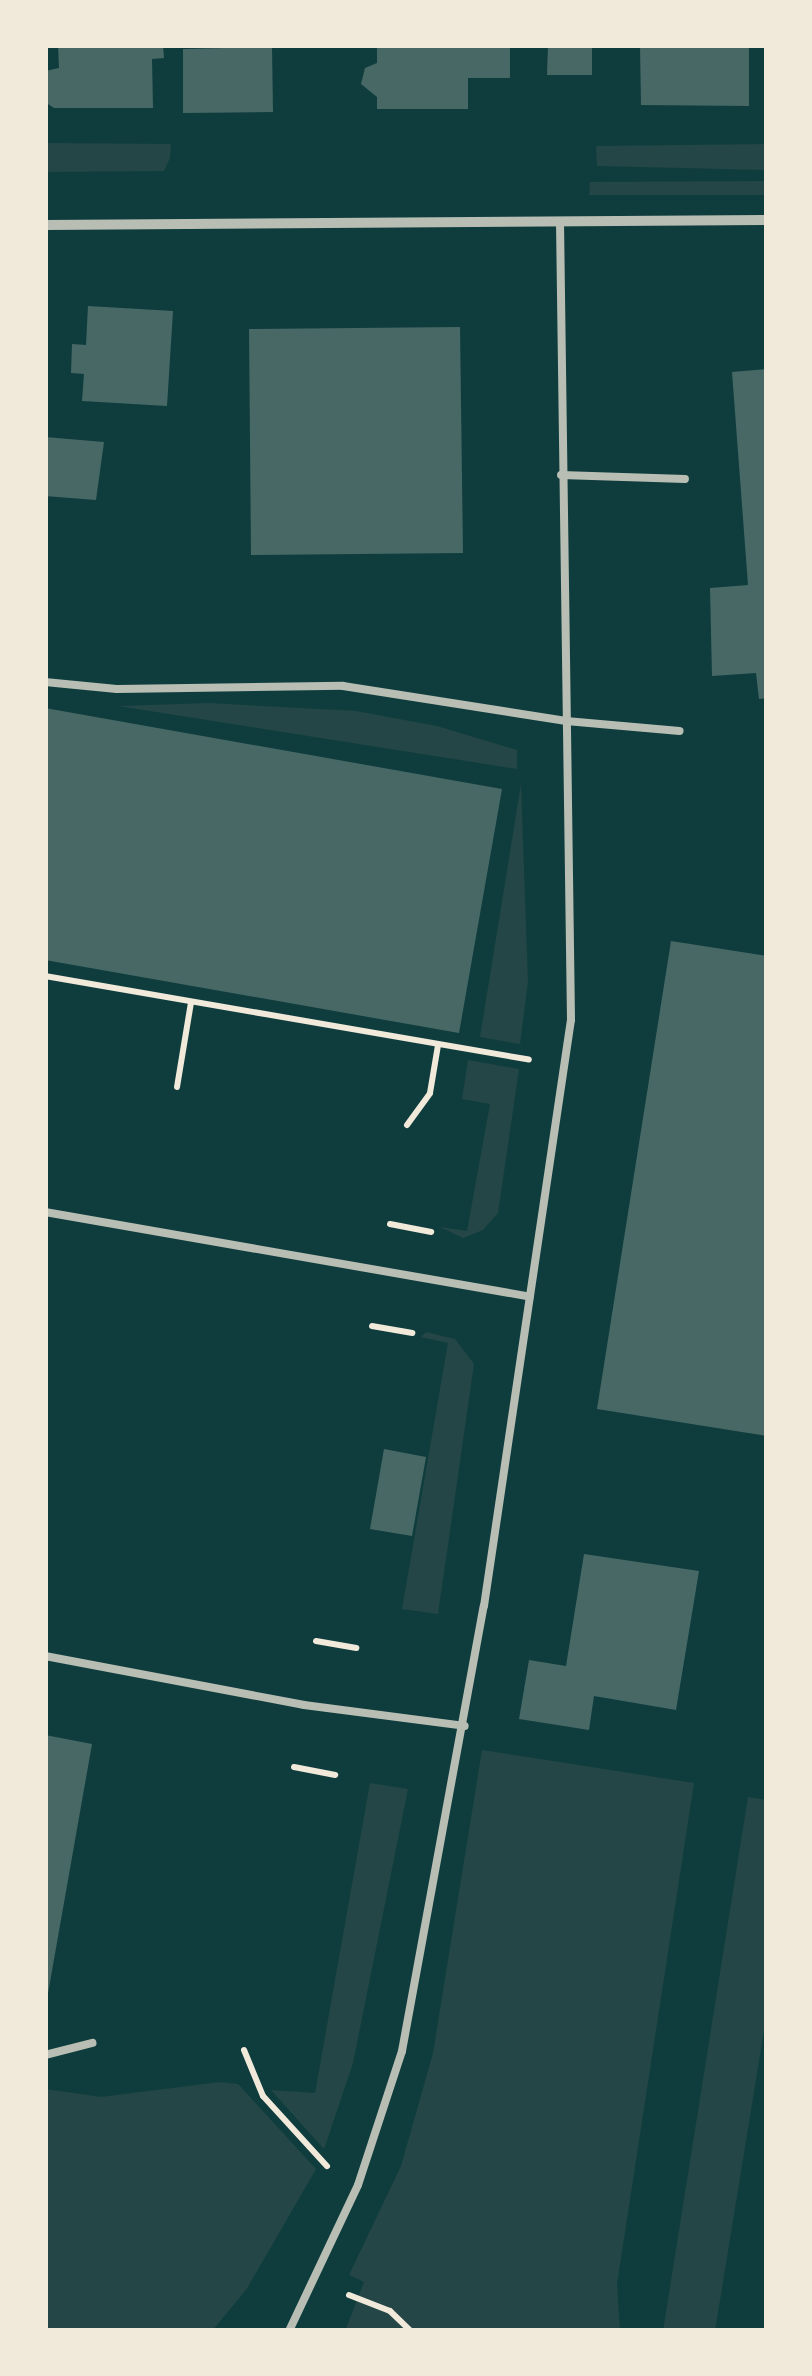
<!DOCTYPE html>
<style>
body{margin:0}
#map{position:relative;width:812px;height:2376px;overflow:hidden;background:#0f3d3e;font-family:"Exo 2",sans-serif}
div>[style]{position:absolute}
.green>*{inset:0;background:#244646}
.building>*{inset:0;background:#486865}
.path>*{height:6px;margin:-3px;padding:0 3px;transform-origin:3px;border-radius:3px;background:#f1e9da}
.service>*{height:8px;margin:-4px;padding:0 4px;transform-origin:4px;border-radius:4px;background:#b8beb3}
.minor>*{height:10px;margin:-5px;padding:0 5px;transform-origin:5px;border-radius:5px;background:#b8beb3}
span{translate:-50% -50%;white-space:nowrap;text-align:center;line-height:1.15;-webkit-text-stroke:9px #f1e9da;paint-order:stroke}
.frame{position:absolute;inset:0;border:48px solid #f1e9da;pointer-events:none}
</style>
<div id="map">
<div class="green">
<i style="clip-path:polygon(45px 143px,171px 144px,170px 158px,164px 171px,45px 172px)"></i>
<i style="clip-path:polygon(767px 144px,767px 170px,597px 166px,596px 146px)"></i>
<i style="clip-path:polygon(767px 181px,767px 195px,589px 195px,590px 182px)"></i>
<i style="clip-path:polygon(209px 703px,356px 711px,437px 726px,517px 750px,517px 769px,118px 706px)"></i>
<i style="clip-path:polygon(521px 784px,528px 982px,520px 1044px,480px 1037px)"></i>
<i style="clip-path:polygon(468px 1060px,519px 1069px,498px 1213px,483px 1230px,463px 1238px,440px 1227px,467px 1231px,490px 1104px,462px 1099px)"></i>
<i style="clip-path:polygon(426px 1332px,455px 1339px,474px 1364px,438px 1614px,402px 1609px,448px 1343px,421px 1337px)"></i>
<i style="clip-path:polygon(482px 1750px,694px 1783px,617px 2284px,620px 2331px,345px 2331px,364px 2282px,349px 2275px,401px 2166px,433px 2053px)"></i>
<i style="clip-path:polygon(370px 1783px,408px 1789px,353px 2063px,324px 2149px,271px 2090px,315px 2093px)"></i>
<i style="clip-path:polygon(748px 1797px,767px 1800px,767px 2012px,715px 2331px,663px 2331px)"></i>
<i style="clip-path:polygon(220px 2082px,238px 2084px,316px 2169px,246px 2290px,212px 2331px,45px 2331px,45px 2089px,101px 2097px)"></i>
</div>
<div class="building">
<i style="clip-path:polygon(58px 45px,163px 45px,164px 58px,152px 59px,153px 108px,54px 108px,45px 102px,45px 71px,59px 68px)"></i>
<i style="clip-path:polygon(377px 45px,510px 45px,510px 78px,468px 78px,468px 109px,377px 109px,377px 97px,361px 84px,365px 68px,377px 63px)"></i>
<i style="clip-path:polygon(548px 45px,592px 45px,592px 75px,547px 75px)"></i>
<i style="clip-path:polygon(640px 45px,749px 45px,749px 106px,641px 105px)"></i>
<i style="clip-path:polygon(272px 47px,273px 112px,183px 113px,183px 49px)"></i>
<i style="clip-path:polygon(88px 306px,173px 311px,167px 406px,82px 401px,84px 374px,71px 373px,72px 344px,86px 345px)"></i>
<i style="clip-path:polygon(460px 327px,463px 553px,251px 555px,249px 329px)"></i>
<i style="clip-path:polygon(767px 369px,767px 698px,759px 699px,756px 673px,712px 676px,710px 588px,748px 585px,732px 372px)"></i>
<i style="clip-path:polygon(45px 437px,104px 442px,96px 500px,45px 496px)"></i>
<i style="clip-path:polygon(45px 708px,502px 789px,459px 1033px,45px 960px)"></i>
<i style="clip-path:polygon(671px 941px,767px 956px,767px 1436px,597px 1409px)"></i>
<i style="clip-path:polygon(384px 1449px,426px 1457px,412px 1536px,370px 1529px)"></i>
<i style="clip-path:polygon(584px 1554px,699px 1571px,676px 1710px,594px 1696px,589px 1730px,519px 1719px,529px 1660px,566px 1666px)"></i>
<i style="clip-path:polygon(45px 1735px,92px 1744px,47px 1999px,45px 1999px)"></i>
</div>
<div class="path">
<i style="left:45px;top:976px;width:491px;rotate:9.8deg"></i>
<i style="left:177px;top:1087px;width:86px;rotate:-80.6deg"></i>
<i style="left:407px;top:1125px;width:39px;rotate:-54deg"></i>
<i style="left:430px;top:1093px;width:49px;rotate:-80.5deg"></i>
<i style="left:390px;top:1224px;width:42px;rotate:11deg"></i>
<i style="left:372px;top:1326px;width:41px;rotate:9.9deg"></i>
<i style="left:316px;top:1641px;width:41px;rotate:9.9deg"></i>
<i style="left:294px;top:1767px;width:42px;rotate:11deg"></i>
<i style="left:244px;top:2050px;width:50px;rotate:67.6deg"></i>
<i style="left:263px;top:2096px;width:95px;rotate:47.6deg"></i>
<i style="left:349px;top:2295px;width:44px;rotate:21.3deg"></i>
<i style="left:390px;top:2311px;width:29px;rotate:44deg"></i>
</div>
<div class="service">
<i style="left:561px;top:475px;width:124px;rotate:1.8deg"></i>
<i style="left:45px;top:682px;width:72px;rotate:5.6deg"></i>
<i style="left:117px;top:689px;width:226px;rotate:-0.8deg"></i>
<i style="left:343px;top:686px;width:226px;rotate:8.9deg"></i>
<i style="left:566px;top:721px;width:114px;rotate:5deg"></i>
<i style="left:45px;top:1212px;width:492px;rotate:9.9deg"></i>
<i style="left:45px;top:1656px;width:264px;rotate:10.7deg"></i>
<i style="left:304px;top:1705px;width:162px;rotate:7.4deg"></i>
<i style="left:45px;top:2055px;width:49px;rotate:-14.3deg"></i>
<i style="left:289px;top:2331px;width:161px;rotate:-64.7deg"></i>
<i style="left:358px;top:2185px;width:141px;rotate:-71.8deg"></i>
<i style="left:402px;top:2051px;width:452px;rotate:-79.6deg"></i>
<i style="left:484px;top:1606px;width:592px;rotate:-81.56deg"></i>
<i style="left:571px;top:1020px;width:798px;rotate:-90.79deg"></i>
</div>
<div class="minor">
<i style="left:45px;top:225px;width:722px;rotate:-0.4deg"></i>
</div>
<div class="frame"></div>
</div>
